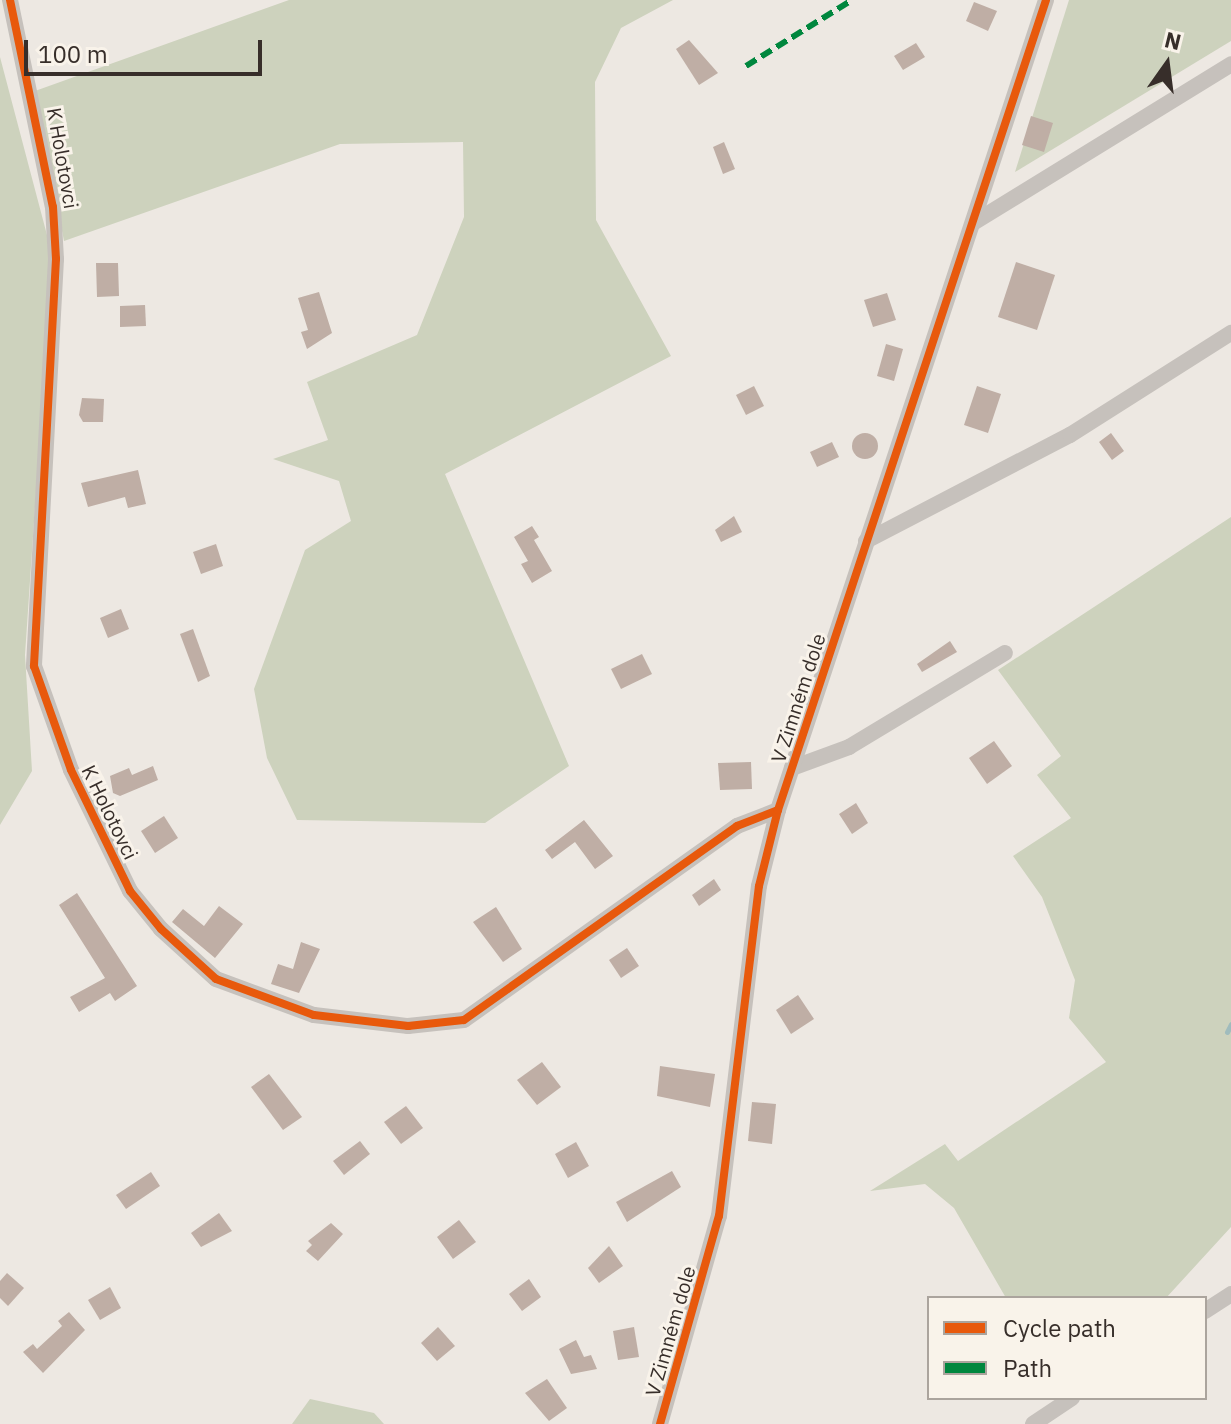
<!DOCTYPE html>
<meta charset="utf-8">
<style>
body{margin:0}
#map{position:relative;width:1231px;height:1424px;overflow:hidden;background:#ede8e2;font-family:"IBM Plex Sans",sans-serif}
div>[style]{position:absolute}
.green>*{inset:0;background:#cdd2bd}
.stream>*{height:5px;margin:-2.5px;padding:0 2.5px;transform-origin:2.5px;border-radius:2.5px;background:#a0bcbd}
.building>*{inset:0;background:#bfaea5}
.round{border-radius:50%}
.street>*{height:16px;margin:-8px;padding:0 8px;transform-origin:8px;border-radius:8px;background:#c6c1bc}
.quiet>*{height:6px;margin-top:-3px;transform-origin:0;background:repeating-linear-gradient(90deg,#00873e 0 12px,transparent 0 18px)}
.cycleway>*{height:8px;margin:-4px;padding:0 4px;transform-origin:4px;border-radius:4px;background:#e8590c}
span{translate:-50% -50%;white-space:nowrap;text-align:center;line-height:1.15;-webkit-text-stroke:6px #f9f3ea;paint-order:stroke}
.street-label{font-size:20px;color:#372e2a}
.legend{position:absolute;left:927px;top:1296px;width:280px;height:104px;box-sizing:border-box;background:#f9f3ea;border:2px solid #aba49d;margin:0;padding:10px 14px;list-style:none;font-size:24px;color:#372e2a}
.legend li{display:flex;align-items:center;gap:16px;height:40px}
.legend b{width:40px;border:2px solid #aba49d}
.north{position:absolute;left:1127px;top:24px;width:80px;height:80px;-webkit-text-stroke:6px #f9f3ea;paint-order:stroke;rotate:14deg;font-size:22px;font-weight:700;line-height:32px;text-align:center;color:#372e2a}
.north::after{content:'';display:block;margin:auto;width:28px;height:36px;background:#372e2a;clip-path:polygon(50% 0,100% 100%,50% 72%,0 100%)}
.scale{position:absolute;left:24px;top:40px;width:238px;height:36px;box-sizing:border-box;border:4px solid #372e2a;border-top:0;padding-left:10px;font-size:24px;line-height:28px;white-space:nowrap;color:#372e2a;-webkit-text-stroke:6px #f9f3ea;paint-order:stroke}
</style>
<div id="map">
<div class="green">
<i style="clip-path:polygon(289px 0,673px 0,621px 28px,595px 82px,596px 220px,671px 356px,445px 474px,569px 766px,485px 823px,297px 820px,267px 758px,254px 689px,305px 550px,351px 521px,339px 481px,273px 459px,328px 440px,307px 382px,417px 335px,464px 217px,463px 142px,340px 144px,64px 241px,35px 91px)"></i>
<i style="clip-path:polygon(1069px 0,1231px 0,1231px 41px,1015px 172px)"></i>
<i style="clip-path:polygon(0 57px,52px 254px,25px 655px,32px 771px,0 825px)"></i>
<i style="clip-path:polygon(1231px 517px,1231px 1227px,1166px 1298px,1006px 1298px,954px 1208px,925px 1184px,870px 1191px,945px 1144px,958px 1161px,1106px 1062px,1069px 1018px,1075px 980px,1042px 897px,1013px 856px,1071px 818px,1037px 775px,1061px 756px,998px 670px)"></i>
<i style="clip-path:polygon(310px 1399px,374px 1413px,384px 1424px,292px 1424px)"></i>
</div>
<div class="stream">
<i style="left:1227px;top:1032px;width:9px;rotate:-63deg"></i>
</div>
<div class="building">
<i style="clip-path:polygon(974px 2px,997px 11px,988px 31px,966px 21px)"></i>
<i style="clip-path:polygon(689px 40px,718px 73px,699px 85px,676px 49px)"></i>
<i style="clip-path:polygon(916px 43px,925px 57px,903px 70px,894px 56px)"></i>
<i style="clip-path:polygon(1031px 116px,1053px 123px,1044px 152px,1022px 145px)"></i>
<i style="clip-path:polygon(724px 142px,735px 169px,723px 174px,713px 147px)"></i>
<i style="clip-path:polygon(1016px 262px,1055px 275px,1037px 330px,998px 317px)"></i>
<i style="clip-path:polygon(96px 263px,118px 263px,119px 296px,97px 297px)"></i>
<i style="clip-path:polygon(319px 292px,332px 333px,307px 349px,301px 332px,308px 330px,298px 298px)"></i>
<i style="clip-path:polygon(887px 293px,896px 320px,873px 327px,864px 300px)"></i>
<i style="clip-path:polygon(145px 305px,146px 326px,120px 327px,120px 306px)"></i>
<i style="clip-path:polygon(886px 344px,903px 349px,894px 381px,877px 376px)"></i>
<i style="clip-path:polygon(754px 386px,764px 406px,746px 415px,736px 395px)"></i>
<i style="clip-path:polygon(977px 386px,1001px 394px,988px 433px,964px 425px)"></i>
<i style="clip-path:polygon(82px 398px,104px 399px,103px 422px,83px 422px,79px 415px)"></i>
<i class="round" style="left:852px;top:433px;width:26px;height:26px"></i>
<i style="clip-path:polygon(1111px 433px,1124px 451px,1112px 460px,1099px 442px)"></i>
<i style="clip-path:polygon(832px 442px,839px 457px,817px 467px,810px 452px)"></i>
<i style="clip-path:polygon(138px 470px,146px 504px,128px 508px,125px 497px,88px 507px,81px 483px)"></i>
<i style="clip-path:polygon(734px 516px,742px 532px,721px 542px,715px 530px)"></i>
<i style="clip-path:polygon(532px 526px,539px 537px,534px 540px,552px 571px,532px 583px,521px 564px,528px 561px,514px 537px)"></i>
<i style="clip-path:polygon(216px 544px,223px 566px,201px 574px,193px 552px)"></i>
<i style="clip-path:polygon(121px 609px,129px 629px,108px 638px,100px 618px)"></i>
<i style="clip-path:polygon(193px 629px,210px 676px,198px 682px,180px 634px)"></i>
<i style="clip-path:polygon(950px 641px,957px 652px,922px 672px,917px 664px)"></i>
<i style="clip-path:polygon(642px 654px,652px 674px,621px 689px,611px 669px)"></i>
<i style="clip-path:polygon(994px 741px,1012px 766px,987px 784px,969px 758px)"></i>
<i style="clip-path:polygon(751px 762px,752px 789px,720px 790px,718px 763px)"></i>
<i style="clip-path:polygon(153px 766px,158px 780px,120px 796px,113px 793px,110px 776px,129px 768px,132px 775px)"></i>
<i style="clip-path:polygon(856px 803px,868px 823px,852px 834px,839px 814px)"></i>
<i style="clip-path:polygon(164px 816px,178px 838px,155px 853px,141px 831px)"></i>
<i style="clip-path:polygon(584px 820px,613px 856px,595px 869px,575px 842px,552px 859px,545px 850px)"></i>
<i style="clip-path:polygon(714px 879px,721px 890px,699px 906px,692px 895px)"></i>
<i style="clip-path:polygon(77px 893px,137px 986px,115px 1001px,110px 993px,79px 1012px,70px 997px,105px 978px,59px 905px)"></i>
<i style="clip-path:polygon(219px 906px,243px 924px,215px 958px,172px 922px,183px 909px,204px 926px)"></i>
<i style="clip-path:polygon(496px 907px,522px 949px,503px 962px,473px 922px)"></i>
<i style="clip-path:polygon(301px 942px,320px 949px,299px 993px,271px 984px,278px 964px,293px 969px)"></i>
<i style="clip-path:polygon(627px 948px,639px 966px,621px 978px,609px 960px)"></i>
<i style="clip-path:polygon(798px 995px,814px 1019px,791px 1034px,776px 1010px)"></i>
<i style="clip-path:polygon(542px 1062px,561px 1087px,537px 1105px,517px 1080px)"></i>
<i style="clip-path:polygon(660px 1066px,715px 1074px,710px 1107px,657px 1096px)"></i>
<i style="clip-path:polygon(269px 1074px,302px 1117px,283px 1130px,251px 1087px)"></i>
<i style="clip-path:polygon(752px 1102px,776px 1104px,772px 1144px,748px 1141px)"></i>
<i style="clip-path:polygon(406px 1106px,423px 1128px,401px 1144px,384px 1122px)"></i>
<i style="clip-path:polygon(360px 1141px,370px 1154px,344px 1175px,333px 1161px)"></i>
<i style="clip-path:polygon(576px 1142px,589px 1166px,568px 1178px,555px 1154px)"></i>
<i style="clip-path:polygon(672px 1171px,681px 1187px,627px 1222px,616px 1202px)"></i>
<i style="clip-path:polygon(151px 1172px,160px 1186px,126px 1209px,116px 1195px)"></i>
<i style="clip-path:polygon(219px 1213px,232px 1231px,201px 1247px,191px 1233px)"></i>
<i style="clip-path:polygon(459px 1220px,476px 1242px,453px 1259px,437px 1237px)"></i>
<i style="clip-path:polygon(331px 1223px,343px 1234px,318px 1261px,306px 1251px,312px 1245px,308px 1241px)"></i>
<i style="clip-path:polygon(609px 1246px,623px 1266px,599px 1283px,588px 1268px)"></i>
<i style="clip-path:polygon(7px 1273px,24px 1288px,8px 1306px,0 1298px,0 1281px)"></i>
<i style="clip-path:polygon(529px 1279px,541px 1297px,522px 1311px,509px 1294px)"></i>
<i style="clip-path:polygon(110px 1287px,121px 1308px,100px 1320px,88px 1300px)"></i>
<i style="clip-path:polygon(69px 1312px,85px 1330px,43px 1373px,23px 1352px,33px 1344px,37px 1349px,62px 1326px,58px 1321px)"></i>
<i style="clip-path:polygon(438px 1327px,455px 1346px,437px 1361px,421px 1343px)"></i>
<i style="clip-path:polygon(634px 1327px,639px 1357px,618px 1360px,613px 1331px)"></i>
<i style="clip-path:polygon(576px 1340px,584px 1357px,591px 1355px,597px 1369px,571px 1374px,559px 1349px)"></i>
<i style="clip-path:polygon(547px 1379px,567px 1408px,549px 1421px,525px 1393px)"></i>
</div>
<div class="street">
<i style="left:10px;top:0;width:211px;rotate:78.3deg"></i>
<i style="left:53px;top:207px;width:52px;rotate:86.7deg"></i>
<i style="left:56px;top:259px;width:408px;rotate:93.1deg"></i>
<i style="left:34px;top:666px;width:110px;rotate:70.4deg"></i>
<i style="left:71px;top:770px;width:135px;rotate:64deg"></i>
<i style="left:130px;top:891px;width:49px;rotate:50.8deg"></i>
<i style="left:161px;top:929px;width:74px;rotate:42.3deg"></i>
<i style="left:216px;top:979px;width:104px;rotate:20.2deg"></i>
<i style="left:314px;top:1015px;width:95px;rotate:6.7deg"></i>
<i style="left:408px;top:1026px;width:56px;rotate:-6.1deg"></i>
<i style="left:464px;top:1020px;width:335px;rotate:-35.4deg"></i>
<i style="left:737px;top:826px;width:44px;rotate:-21.3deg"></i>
<i style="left:973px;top:223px;width:303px;rotate:-31.6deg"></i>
<i style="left:866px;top:541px;width:230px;rotate:-27.5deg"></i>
<i style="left:1070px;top:435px;width:191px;rotate:-32.4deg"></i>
<i style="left:792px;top:768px;width:61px;rotate:-20.2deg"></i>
<i style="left:849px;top:747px;width:182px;rotate:-31.1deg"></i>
<i style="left:1205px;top:1311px;width:31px;rotate:-33deg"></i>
<i style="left:660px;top:1424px;width:216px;rotate:-74.2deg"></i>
<i style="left:719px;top:1216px;width:332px;rotate:-83.1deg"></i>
<i style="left:759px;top:886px;width:78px;rotate:-76deg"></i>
<i style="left:778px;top:810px;width:853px;rotate:-71.69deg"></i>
<i style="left:1033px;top:1424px;width:47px;rotate:-33.7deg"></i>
</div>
<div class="quiet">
<i style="left:746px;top:66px;width:125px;rotate:-31.9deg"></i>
</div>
<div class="cycleway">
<i style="left:10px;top:0;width:211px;rotate:78.3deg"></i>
<i style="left:53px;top:207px;width:52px;rotate:86.7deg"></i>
<i style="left:56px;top:259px;width:408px;rotate:93.1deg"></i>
<i style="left:34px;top:666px;width:110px;rotate:70.4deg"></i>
<i style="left:71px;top:770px;width:135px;rotate:64deg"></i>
<i style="left:130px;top:891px;width:49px;rotate:50.8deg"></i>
<i style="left:161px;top:929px;width:74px;rotate:42.3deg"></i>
<i style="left:216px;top:979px;width:104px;rotate:20.2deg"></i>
<i style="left:314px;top:1015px;width:95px;rotate:6.7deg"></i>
<i style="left:408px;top:1026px;width:56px;rotate:-6.1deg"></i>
<i style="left:464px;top:1020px;width:335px;rotate:-35.4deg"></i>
<i style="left:737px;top:826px;width:44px;rotate:-21.3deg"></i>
<i style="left:660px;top:1424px;width:216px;rotate:-74.2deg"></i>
<i style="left:719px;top:1216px;width:332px;rotate:-83.1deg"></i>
<i style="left:759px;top:886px;width:78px;rotate:-76deg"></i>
<i style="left:778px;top:810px;width:853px;rotate:-71.69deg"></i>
</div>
<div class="street-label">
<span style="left:63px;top:158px;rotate:80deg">K Holotovci</span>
<span style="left:798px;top:698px;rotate:-72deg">V Zimném dole</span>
<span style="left:110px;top:812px;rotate:64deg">K Holotovci</span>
<span style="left:670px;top:1331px;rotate:-74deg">V Zimném dole</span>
</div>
<ul class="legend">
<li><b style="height:10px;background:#e8590c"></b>Cycle path</li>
<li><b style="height:10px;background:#00873e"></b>Path</li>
</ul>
<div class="north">N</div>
<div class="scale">100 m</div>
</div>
